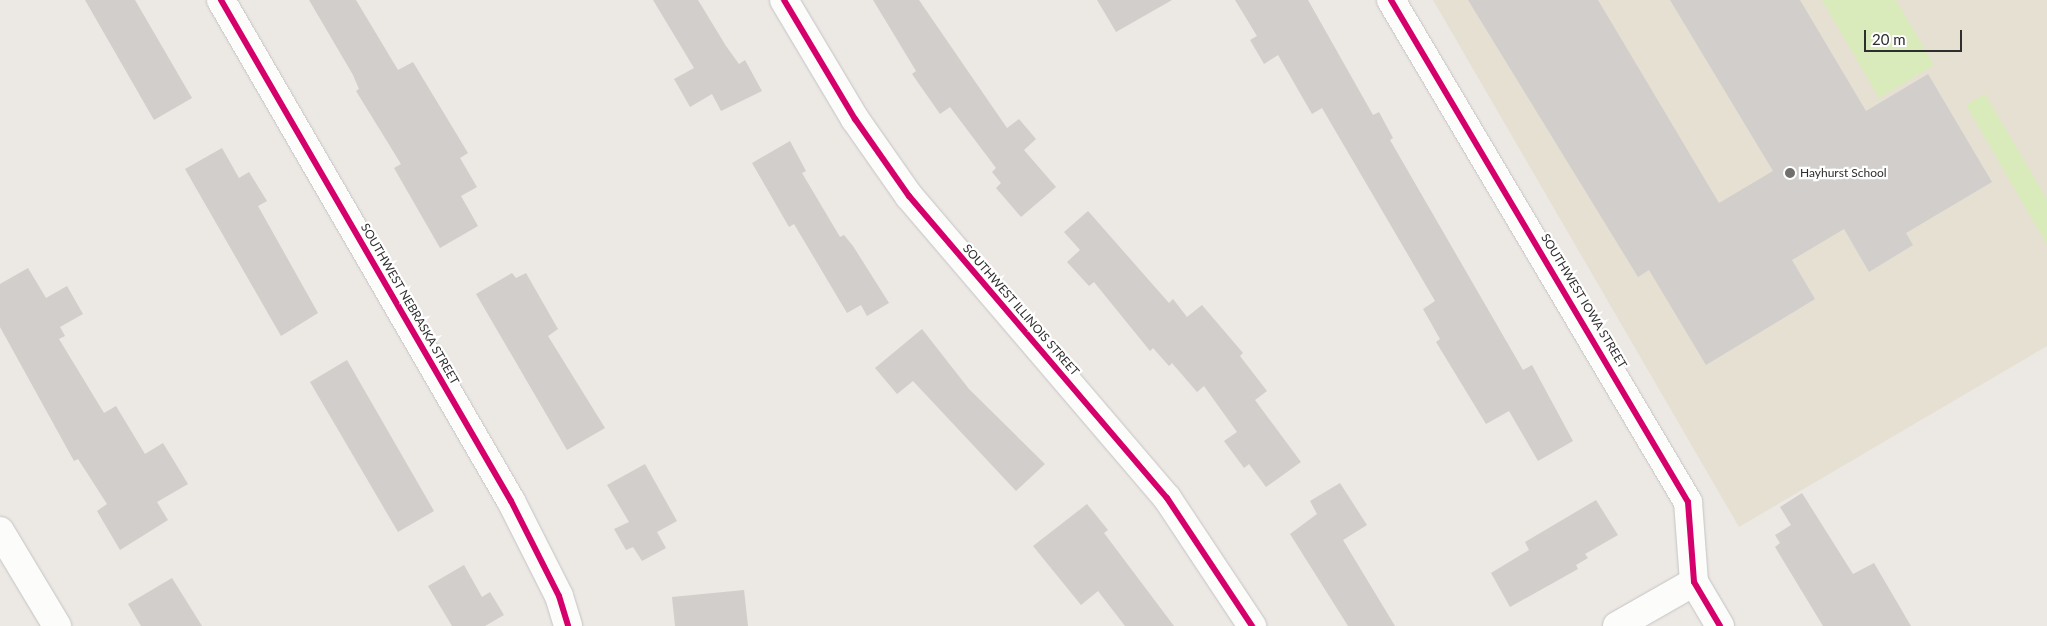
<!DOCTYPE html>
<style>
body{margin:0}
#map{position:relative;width:2047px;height:626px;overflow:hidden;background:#ece8e4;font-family:Lato,sans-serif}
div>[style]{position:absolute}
.education>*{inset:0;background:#e6e0d3}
.pitch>*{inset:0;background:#d9eabb}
.building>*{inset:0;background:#d1cecb}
.roads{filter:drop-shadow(0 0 1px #c5c4c5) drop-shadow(0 0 1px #c5c4c5)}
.street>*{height:28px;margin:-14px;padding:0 14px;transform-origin:14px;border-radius:14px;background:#fcfcfb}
.cycleway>*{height:6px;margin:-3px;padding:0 3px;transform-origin:3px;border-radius:3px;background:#d6006c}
.dots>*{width:14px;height:14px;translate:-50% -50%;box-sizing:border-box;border:2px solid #fff;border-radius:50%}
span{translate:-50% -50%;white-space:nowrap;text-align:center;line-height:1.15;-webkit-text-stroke:4.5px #fff;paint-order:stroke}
.poi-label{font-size:12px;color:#2e2e2e}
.left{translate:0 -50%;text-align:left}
.street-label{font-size:12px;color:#2e2e2e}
.scale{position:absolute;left:1864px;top:30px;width:98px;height:22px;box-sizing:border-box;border:2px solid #2e2e2e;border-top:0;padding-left:6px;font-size:15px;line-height:18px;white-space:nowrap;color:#2e2e2e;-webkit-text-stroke:4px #fff;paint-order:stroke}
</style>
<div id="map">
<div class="education">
<i style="clip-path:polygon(1433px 0,2047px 0,2047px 346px,1739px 527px)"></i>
</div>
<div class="pitch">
<i style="clip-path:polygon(1822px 0,1896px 0,1934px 65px,1879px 98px)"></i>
<i style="clip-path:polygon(1985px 94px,2047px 199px,2047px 245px,1966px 105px)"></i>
</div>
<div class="building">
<i style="clip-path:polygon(85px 0,135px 0,192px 98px,154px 120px)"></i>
<i style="clip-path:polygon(309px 0,356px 0,398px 70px,413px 62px,468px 153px,460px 158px,477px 187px,461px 196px,478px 226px,440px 248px,394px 168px,401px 164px,356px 91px,359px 89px,353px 75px)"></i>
<i style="clip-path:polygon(653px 0,698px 0,726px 46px,739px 64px,745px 60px,762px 91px,721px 111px,712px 94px,690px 107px,674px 79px,694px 68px)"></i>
<i style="clip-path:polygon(873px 0,919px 0,1007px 128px,1019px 119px,1036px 139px,1024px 150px,1056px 187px,1021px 217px,996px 188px,1001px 183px,992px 172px,996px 168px,950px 107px,940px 114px,912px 74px,916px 71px)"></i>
<i style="clip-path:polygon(1097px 0,1172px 0,1116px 32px)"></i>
<i style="clip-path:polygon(1235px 0,1308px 0,1373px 115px,1379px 112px,1393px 138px,1390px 140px,1523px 370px,1532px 365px,1573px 441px,1538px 461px,1509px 411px,1486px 424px,1436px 342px,1440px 339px,1423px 309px,1435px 301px,1322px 108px,1312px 114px,1278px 55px,1264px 64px,1250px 40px,1257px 36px)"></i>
<i style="clip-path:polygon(1468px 0,1598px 0,1719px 203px,1773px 171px,1670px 0,1800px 0,1866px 111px,1928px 74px,1992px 182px,1906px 233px,1913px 245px,1869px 272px,1844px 229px,1792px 260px,1815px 299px,1706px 365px,1649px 270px,1638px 277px)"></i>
<i style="clip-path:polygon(790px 141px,806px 171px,802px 173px,840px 237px,844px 235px,853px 246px,889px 303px,867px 316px,861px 305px,847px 313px,794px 224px,789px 227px,752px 163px)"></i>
<i style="clip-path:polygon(222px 148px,239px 178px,249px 172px,267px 201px,258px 206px,318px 313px,281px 336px,185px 169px)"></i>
<i style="clip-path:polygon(1088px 211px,1169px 303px,1173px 299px,1187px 317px,1202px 305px,1243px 353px,1240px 356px,1267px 391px,1255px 400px,1301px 462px,1266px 487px,1249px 464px,1244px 468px,1224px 441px,1237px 432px,1204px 386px,1197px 392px,1172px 363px,1169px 366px,1153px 348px,1150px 351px,1094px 282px,1089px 286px,1067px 262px,1080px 250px,1064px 232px)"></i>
<i style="clip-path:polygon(28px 268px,46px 298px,67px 286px,83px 314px,60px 327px,65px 336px,59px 339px,104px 413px,116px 406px,145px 454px,163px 443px,188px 484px,157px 502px,168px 520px,120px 550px,97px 511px,107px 504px,78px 459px,74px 461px,0 327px,0 284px)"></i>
<i style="clip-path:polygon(512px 273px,516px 278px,526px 273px,558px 329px,548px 336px,605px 428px,567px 450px,476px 294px)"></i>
<i style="clip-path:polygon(922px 329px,969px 389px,1045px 464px,1016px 491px,913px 381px,897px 394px,875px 368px)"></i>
<i style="clip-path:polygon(347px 360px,434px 511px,398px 532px,310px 382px)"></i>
<i style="clip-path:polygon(645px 464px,677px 521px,657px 532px,666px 548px,642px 561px,633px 547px,626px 550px,614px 529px,629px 522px,607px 485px)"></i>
<i style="clip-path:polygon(1340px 483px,1367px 525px,1343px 540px,1395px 626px,1348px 626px,1290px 534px,1317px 514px,1310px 501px)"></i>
<i style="clip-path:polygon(1802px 493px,1853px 574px,1874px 563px,1911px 626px,1823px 626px,1775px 547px,1780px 543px,1775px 535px,1791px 525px,1780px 507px)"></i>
<i style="clip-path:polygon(1596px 500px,1618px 535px,1585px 554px,1588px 558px,1576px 565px,1578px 569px,1510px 607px,1491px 573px,1529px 550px,1525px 542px)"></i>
<i style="clip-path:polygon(1087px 504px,1108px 530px,1104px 533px,1174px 626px,1125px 626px,1098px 591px,1081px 605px,1033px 546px)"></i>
<i style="clip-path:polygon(464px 565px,482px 597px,490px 592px,504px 615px,485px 626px,452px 626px,428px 586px)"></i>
<i style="clip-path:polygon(172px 578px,202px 626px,141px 626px,128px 604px)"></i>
<i style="clip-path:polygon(744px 590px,748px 626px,675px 626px,672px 597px)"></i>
</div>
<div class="roads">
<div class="street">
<i style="left:221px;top:0;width:579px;rotate:59.94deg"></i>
<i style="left:511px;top:501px;width:106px;rotate:63.2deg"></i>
<i style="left:559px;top:596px;width:31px;rotate:73deg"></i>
<i style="left:784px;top:0;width:139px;rotate:59.2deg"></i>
<i style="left:855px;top:119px;width:94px;rotate:55deg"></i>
<i style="left:909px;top:196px;width:397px;rotate:49.5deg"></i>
<i style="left:1167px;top:498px;width:154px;rotate:56.4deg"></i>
<i style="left:1391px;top:0;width:583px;rotate:59.39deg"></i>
<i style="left:1688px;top:502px;width:80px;rotate:85.7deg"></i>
<i style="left:1694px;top:582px;width:51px;rotate:59.4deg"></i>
<i style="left:0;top:531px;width:111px;rotate:59deg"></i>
<i style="left:1617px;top:626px;width:89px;rotate:-29.7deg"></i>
</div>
</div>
<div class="cycleway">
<i style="left:221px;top:0;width:579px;rotate:59.94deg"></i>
<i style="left:511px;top:501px;width:106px;rotate:63.2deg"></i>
<i style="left:559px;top:596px;width:31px;rotate:73deg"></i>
<i style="left:784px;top:0;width:139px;rotate:59.2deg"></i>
<i style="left:855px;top:119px;width:94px;rotate:55deg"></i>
<i style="left:909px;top:196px;width:397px;rotate:49.5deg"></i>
<i style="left:1167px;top:498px;width:154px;rotate:56.4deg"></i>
<i style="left:1391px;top:0;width:583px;rotate:59.39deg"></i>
<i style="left:1688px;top:502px;width:80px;rotate:85.7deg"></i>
<i style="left:1694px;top:582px;width:51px;rotate:59.4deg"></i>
</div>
<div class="dots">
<i style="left:1790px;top:173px;background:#706f6e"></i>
</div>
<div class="poi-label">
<span class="left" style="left:1800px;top:173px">Hayhurst School</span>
</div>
<div class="street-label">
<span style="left:1584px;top:301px;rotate:59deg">SOUTHWEST IOWA STREET</span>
<span style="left:410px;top:304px;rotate:60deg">SOUTHWEST NEBRASKA STREET</span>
<span style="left:1021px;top:310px;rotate:49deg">SOUTHWEST ILLINOIS STREET</span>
</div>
<div class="scale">20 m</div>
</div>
